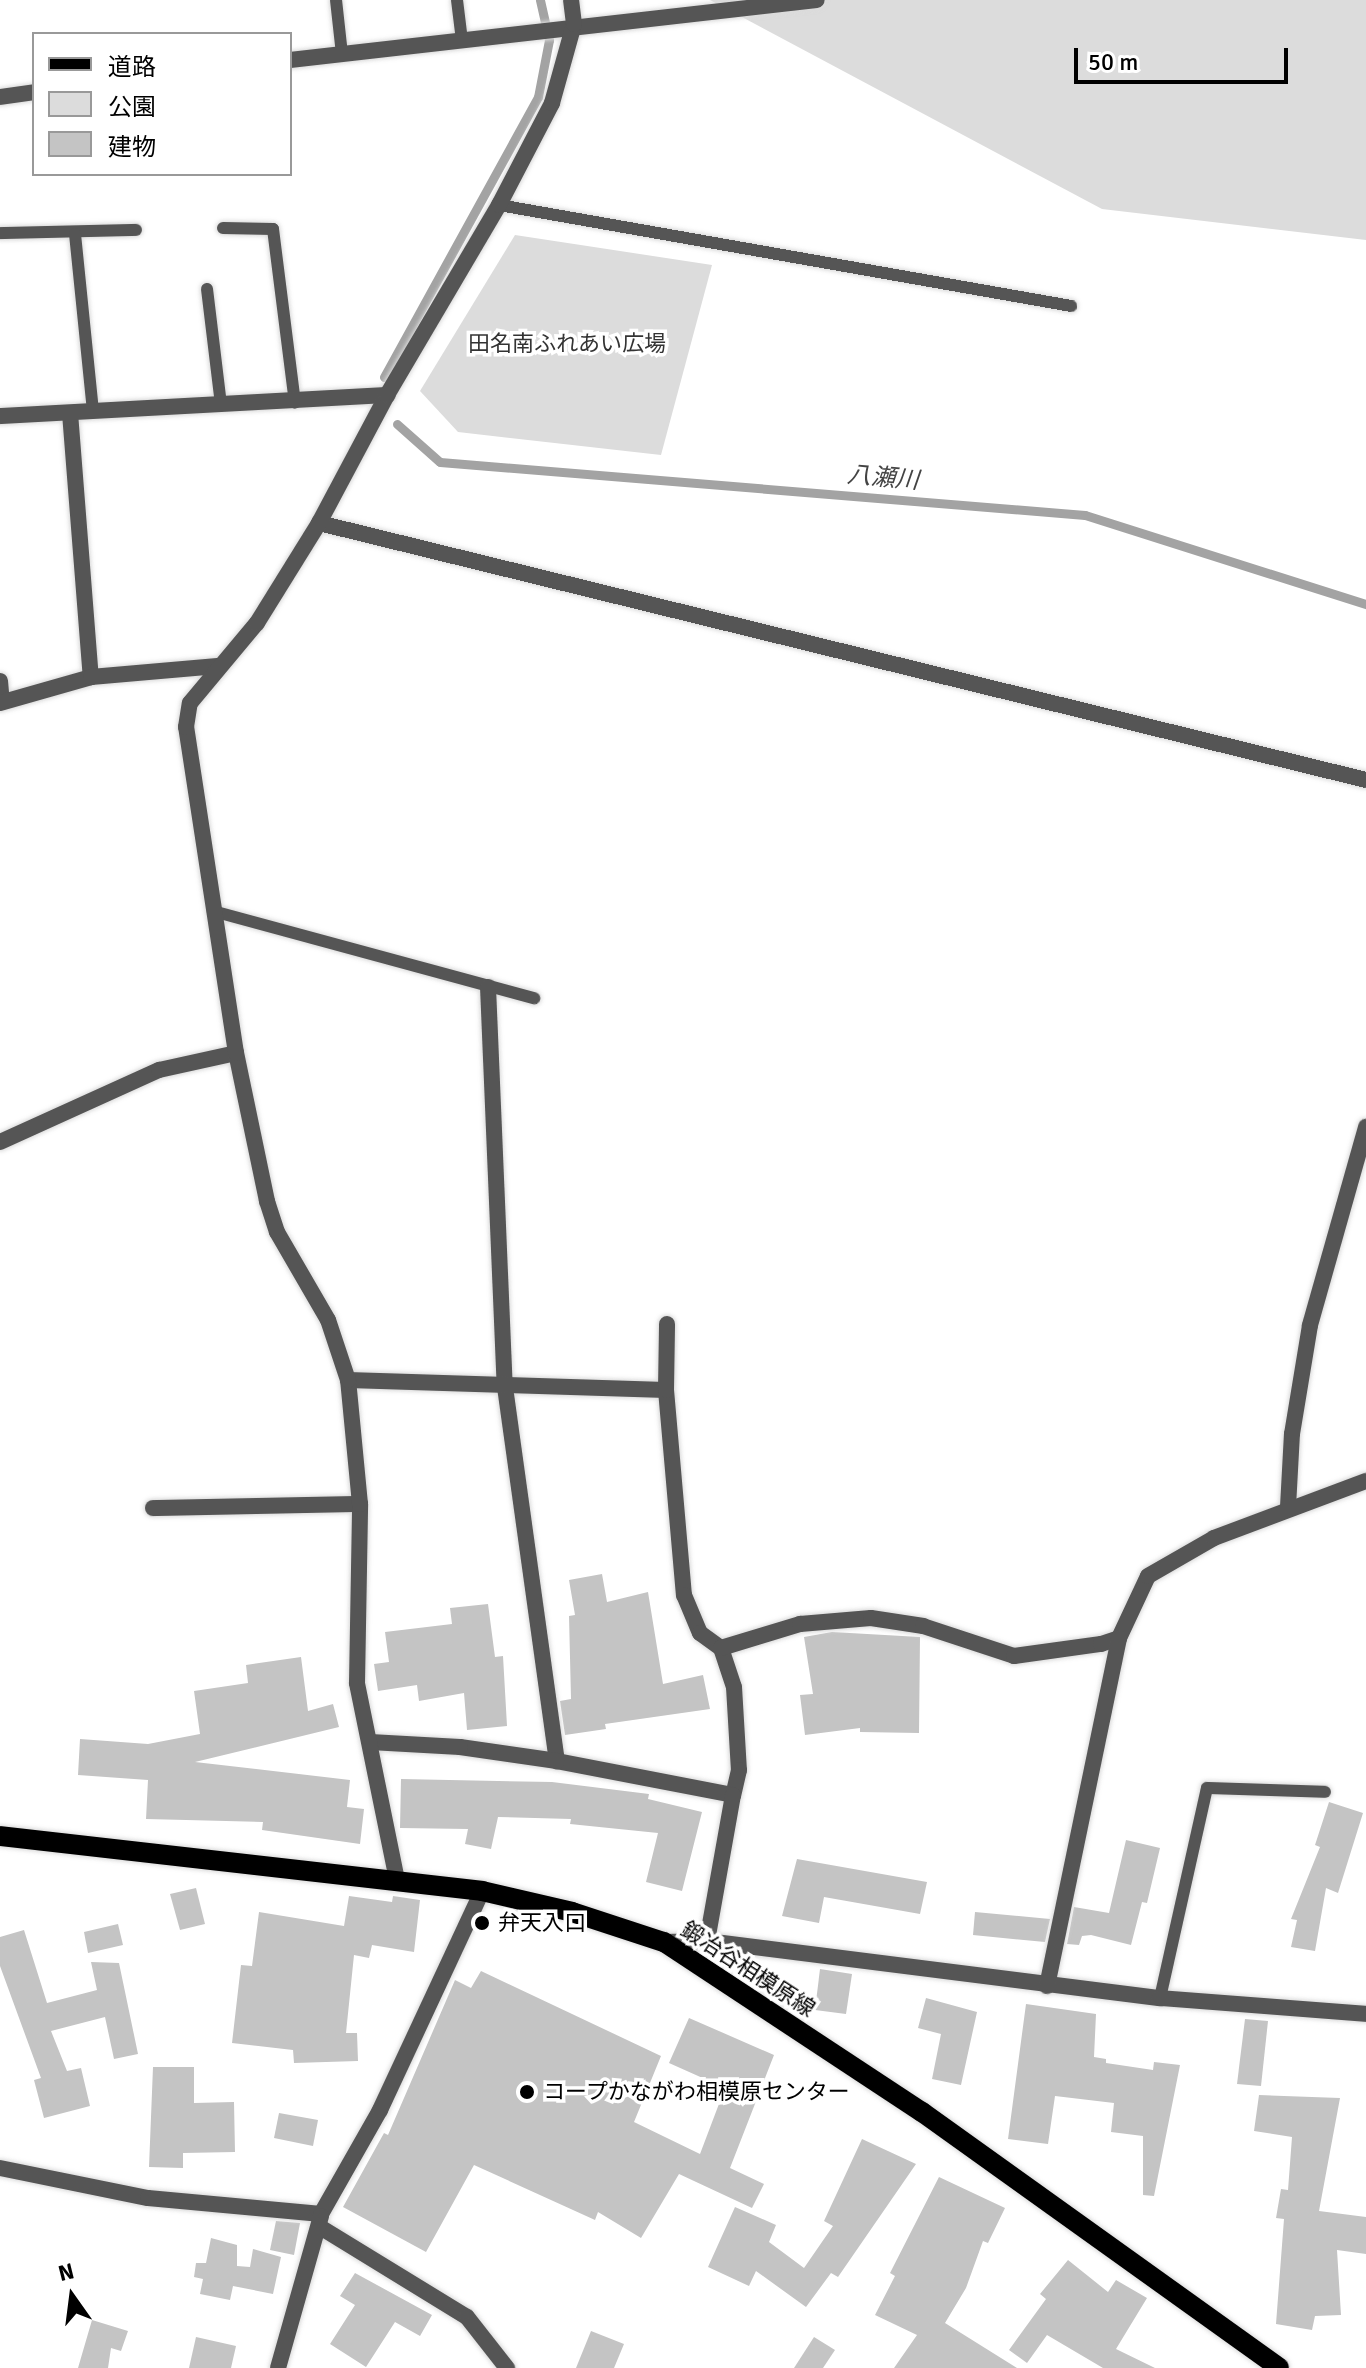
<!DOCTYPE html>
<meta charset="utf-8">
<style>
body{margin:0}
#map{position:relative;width:1366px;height:2368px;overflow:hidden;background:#fff;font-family:Signika,"Noto Sans JP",sans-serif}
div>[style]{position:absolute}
.green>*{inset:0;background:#dcdcdc}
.stream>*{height:9px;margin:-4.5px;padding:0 4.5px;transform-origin:4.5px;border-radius:4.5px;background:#a3a3a3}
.building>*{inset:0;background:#c4c4c4}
.roads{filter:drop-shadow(0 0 2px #dbdbdb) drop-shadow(0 0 2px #dbdbdb)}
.service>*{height:12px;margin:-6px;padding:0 6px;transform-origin:6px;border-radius:6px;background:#555}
.minor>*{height:16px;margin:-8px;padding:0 8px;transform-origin:8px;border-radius:8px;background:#555}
.primary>*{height:20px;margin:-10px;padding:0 10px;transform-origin:10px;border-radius:10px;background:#000}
.dots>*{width:22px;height:22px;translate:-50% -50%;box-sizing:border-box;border:4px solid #fff;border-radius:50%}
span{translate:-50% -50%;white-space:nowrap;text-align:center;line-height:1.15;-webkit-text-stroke:7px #fff;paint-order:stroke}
.park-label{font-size:22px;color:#333}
.poi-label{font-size:22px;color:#000}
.left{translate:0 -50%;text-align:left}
.street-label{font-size:22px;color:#000}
.water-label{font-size:24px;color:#444;font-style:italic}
.legend{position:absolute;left:32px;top:32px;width:260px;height:144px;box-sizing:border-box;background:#fff;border:2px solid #999;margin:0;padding:10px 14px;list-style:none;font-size:24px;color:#000}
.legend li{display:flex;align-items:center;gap:16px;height:40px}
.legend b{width:40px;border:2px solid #999}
.north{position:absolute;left:32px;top:2256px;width:80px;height:80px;-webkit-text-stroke:6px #fff;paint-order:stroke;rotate:346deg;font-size:22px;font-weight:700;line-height:32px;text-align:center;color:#000}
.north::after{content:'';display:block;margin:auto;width:28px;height:36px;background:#000;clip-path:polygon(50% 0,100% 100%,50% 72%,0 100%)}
.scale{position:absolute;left:1074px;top:48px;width:214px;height:36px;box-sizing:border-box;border:4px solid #000;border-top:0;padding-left:10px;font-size:24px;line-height:28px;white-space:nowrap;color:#000;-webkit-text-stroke:6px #fff;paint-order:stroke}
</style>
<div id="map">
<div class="green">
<i style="clip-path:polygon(710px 0,1366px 0,1366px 240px,1102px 209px)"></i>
<i style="clip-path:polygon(515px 235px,712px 265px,661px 455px,458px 432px,420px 391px)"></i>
</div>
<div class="stream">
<i style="left:384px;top:377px;width:320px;rotate:-61.2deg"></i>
<i style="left:538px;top:97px;width:58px;rotate:-79.1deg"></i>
<i style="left:549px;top:40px;width:41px;rotate:-102.7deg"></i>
<i style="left:397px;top:424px;width:57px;rotate:41.5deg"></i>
<i style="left:440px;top:462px;width:647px;rotate:4.7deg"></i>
<i style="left:1085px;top:515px;width:295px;rotate:17.6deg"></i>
</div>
<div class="building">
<i style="clip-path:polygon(602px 1574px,607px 1602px,648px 1592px,663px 1684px,703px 1675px,710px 1709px,605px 1724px,606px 1729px,565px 1735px,560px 1701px,571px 1699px,569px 1616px,575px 1615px,569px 1580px)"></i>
<i style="clip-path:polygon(488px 1604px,495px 1657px,503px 1656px,507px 1726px,467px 1730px,464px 1693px,419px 1701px,417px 1685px,378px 1691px,374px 1664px,389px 1662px,385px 1632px,452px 1624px,450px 1608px)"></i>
<i style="clip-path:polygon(832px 1632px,920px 1637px,919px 1733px,860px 1732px,860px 1728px,805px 1735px,800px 1695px,813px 1694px,804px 1637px)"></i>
<i style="clip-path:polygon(301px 1657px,308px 1711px,333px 1704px,339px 1727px,195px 1762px,350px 1780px,347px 1807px,364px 1809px,360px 1844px,262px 1830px,263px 1822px,146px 1819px,148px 1780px,78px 1775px,80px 1739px,148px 1744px,200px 1734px,194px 1691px,248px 1683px,246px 1665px)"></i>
<i style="clip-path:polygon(401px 1779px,552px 1782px,649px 1794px,648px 1799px,702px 1812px,682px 1891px,646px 1882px,658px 1833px,570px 1824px,571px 1819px,498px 1817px,491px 1849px,465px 1844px,468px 1829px,400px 1828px)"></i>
<i style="clip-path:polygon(1329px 1802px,1363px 1813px,1338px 1893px,1326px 1888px,1315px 1951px,1291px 1947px,1297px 1920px,1291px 1919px,1320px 1847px,1315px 1845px)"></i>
<i style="clip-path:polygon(1126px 1840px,1160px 1848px,1147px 1903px,1142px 1902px,1131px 1945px,1091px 1935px,1082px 1936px,1079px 1945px,1067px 1944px,1074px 1907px,1109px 1913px)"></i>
<i style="clip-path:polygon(797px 1859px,927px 1882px,920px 1914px,824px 1897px,819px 1923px,782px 1916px)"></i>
<i style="clip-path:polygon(196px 1888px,205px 1924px,180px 1930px,170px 1894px)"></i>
<i style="clip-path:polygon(349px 1896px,392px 1902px,393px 1896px,420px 1900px,414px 1952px,372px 1945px,369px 1958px,354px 1955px,346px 2033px,357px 2033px,358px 2061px,294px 2063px,293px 2050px,232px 2043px,241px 1965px,252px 1966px,259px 1912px,344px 1926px)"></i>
<i style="clip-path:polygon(975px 1912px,1050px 1919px,1045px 1942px,973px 1935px)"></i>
<i style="clip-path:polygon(118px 1924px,123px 1945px,88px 1953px,84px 1932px)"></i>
<i style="clip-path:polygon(24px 1930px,47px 2003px,97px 1990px,91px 1962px,119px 1963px,138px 2054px,114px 2059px,105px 2017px,51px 2031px,67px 2071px,81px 2068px,90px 2106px,44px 2118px,34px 2080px,41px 2078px,0 1966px,0 1937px)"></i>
<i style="clip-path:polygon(820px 1969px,852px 1974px,846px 2014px,815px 2010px)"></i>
<i style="clip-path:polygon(481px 1971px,661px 2056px,634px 2122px,700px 2154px,725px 2088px,669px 2063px,689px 2018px,774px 2055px,730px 2168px,764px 2184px,752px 2208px,679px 2174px,641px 2238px,598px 2212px,595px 2220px,474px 2165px,426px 2252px,343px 2207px,384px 2133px,388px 2135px,455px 1980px,471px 1988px)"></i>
<i style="clip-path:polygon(926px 1998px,977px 2012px,961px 2085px,932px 2079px,941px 2034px,918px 2028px)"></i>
<i style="clip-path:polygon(1026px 2004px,1096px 2014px,1094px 2057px,1106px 2059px,1106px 2063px,1153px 2070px,1154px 2062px,1180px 2065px,1154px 2196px,1143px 2195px,1143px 2136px,1111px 2132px,1114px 2103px,1055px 2096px,1048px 2144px,1008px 2139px)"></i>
<i style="clip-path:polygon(1245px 2019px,1268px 2021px,1261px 2086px,1237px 2084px)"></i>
<i style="clip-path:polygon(153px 2067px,194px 2067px,194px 2103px,234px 2102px,235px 2152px,183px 2153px,183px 2168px,149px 2167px)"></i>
<i style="clip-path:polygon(1259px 2095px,1340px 2098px,1319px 2211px,1366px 2217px,1366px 2254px,1337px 2250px,1341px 2315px,1315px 2316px,1312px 2330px,1276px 2324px,1284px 2219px,1276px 2218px,1281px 2189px,1288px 2190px,1292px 2137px,1254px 2131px)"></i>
<i style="clip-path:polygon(279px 2113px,318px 2120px,313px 2146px,274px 2138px)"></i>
<i style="clip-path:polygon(862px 2139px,916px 2164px,838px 2277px,831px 2273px,806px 2307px,756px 2271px,749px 2286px,708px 2267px,735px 2207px,776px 2225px,769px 2242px,804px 2268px,833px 2226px,824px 2221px)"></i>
<i style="clip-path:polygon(939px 2177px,1005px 2208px,988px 2243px,983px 2241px,966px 2288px,945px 2323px,1017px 2368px,894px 2368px,917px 2335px,875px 2315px,895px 2276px,890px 2273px)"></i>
<i style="clip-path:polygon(276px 2221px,300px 2223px,294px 2255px,270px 2250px)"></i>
<i style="clip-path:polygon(211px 2238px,237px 2245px,237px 2266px,250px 2267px,253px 2249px,281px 2257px,273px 2294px,233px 2286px,230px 2300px,200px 2294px,203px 2279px,194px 2277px,196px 2263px,206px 2263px)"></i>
<i style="clip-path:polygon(1068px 2260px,1108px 2292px,1116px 2280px,1147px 2298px,1116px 2349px,1155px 2368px,1103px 2368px,1047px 2335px,1027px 2363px,1009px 2350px,1046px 2299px,1040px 2294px)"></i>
<i style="clip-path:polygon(355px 2273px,432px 2315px,420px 2336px,395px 2322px,366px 2367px,330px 2344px,355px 2305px,340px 2296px)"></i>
<i style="clip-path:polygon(92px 2320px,128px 2331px,121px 2351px,111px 2348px,108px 2368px,78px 2368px)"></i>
<i style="clip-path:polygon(591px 2331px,624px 2344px,614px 2368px,576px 2368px)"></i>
<i style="clip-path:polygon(196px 2337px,236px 2346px,231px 2368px,189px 2368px)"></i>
<i style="clip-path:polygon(814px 2337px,835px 2350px,823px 2368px,794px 2368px)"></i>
</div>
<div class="roads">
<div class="service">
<i style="left:336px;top:0;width:54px;rotate:83.7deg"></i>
<i style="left:457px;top:0;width:39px;rotate:83deg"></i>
<i style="left:499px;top:205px;width:581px;rotate:10.01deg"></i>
<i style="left:223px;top:228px;width:50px;rotate:1.1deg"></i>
<i style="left:273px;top:229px;width:175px;rotate:82.8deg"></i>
<i style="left:0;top:233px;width:136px;rotate:-1.3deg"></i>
<i style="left:75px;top:234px;width:179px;rotate:84.2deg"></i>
<i style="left:207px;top:289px;width:117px;rotate:83.1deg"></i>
<i style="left:213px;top:911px;width:333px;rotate:15.2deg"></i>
<i style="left:1160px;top:1998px;width:215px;rotate:-77.4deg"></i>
<i style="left:1207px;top:1788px;width:118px;rotate:1.9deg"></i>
</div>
<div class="minor">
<i style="left:290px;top:60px;width:530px;rotate:-6.5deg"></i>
<i style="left:0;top:97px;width:34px;rotate:-8deg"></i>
<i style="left:70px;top:413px;width:265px;rotate:85.5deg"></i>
<i style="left:0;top:416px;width:388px;rotate:-3.1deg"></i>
<i style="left:319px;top:523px;width:1078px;rotate:13.79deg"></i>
<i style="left:0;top:681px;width:21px;rotate:85deg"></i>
<i style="left:0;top:703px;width:95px;rotate:-15.9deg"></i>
<i style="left:91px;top:677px;width:127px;rotate:-5deg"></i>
<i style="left:488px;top:987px;width:400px;rotate:87.6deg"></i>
<i style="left:505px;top:1387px;width:378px;rotate:82.1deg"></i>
<i style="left:0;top:1142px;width:175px;rotate:-24.4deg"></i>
<i style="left:159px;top:1070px;width:79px;rotate:-12.4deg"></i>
<i style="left:348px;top:1380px;width:318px;rotate:1.8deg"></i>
<i style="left:666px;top:1390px;width:206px;rotate:85deg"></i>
<i style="left:684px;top:1595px;width:41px;rotate:67.2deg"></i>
<i style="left:700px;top:1633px;width:26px;rotate:36deg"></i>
<i style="left:721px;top:1648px;width:41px;rotate:71.6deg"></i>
<i style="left:734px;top:1687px;width:83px;rotate:86.6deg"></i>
<i style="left:739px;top:1770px;width:26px;rotate:103deg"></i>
<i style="left:733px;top:1795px;width:179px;rotate:-169.1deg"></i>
<i style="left:557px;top:1761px;width:98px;rotate:-171.8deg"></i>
<i style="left:460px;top:1747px;width:90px;rotate:-176.8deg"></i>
<i style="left:666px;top:1390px;width:66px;rotate:-89.1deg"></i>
<i style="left:1288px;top:1507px;width:73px;rotate:-86.9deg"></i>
<i style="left:1292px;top:1434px;width:110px;rotate:-80.6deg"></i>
<i style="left:1310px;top:1325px;width:206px;rotate:-74.2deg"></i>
<i style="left:153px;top:1508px;width:207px;rotate:-1.1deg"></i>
<i style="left:721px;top:1648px;width:83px;rotate:-16.9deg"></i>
<i style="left:800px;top:1624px;width:71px;rotate:-4.8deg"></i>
<i style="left:871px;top:1618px;width:53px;rotate:8.7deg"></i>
<i style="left:923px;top:1626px;width:96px;rotate:18.2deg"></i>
<i style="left:1014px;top:1656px;width:88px;rotate:-7.9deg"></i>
<i style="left:1101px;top:1644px;width:19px;rotate:-18deg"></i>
<i style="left:1119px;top:1638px;width:68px;rotate:-64.9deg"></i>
<i style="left:1148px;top:1576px;width:76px;rotate:-29.9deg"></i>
<i style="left:1214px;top:1538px;width:162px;rotate:-20.6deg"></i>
<i style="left:397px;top:1880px;width:201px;rotate:-101.5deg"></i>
<i style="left:357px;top:1683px;width:179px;rotate:-89deg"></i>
<i style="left:360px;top:1504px;width:125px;rotate:-95.5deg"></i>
<i style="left:348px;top:1380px;width:63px;rotate:-108.4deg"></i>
<i style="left:328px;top:1320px;width:102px;rotate:-120.1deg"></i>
<i style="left:277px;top:1232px;width:33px;rotate:-108deg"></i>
<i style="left:267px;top:1201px;width:151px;rotate:-101.8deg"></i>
<i style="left:236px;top:1053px;width:330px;rotate:-98.7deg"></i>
<i style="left:186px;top:727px;width:24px;rotate:-81deg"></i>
<i style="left:190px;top:703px;width:104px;rotate:-50.1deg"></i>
<i style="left:257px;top:623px;width:118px;rotate:-58.2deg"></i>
<i style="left:319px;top:523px;width:145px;rotate:-62deg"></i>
<i style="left:387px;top:395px;width:221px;rotate:-59.5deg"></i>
<i style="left:499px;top:205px;width:115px;rotate:-62.5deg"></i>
<i style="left:552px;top:103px;width:82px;rotate:-74.4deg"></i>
<i style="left:574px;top:24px;width:24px;rotate:-97deg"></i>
<i style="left:707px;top:1941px;width:148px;rotate:-79.9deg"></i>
<i style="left:664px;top:1942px;width:43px;rotate:-1.3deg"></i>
<i style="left:707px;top:1941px;width:457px;rotate:7.2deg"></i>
<i style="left:1160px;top:1998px;width:207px;rotate:4.4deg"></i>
<i style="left:1047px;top:1986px;width:355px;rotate:-78.3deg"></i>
<i style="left:0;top:2168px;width:151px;rotate:11.5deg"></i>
<i style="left:148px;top:2198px;width:174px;rotate:5.3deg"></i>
<i style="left:321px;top:2214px;width:120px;rotate:-60.4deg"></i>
<i style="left:380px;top:2110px;width:242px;rotate:-65deg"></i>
<i style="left:320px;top:2227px;width:172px;rotate:31.5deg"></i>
<i style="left:467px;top:2317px;width:65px;rotate:51.9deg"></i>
<i style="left:278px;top:2368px;width:158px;rotate:-74.2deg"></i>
</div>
<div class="primary">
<i style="left:0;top:1836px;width:485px;rotate:6.5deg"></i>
<i style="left:482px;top:1891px;width:92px;rotate:13.1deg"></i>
<i style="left:572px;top:1912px;width:97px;rotate:18.1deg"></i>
<i style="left:664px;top:1942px;width:309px;rotate:33.4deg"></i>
<i style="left:922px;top:2112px;width:439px;rotate:35.6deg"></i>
</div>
</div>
<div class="dots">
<i style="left:482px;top:1923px;background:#000"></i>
<i style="left:527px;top:2092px;background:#000"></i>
</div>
<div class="park-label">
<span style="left:567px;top:344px">田名南ふれあい広場</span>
</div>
<div class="poi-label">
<span class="left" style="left:498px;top:1923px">弁天入口</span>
<span class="left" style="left:543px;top:2092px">コープかながわ相模原センター</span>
</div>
<div class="street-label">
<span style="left:748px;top:1969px;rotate:33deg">鍛冶谷相模原線</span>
</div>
<div class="water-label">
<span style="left:883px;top:478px;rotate:5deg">八瀬川</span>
</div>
<ul class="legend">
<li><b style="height:10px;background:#000"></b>道路</li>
<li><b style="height:22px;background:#dcdcdc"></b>公園</li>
<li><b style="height:22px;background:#c4c4c4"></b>建物</li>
</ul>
<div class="north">N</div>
<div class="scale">50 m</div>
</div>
